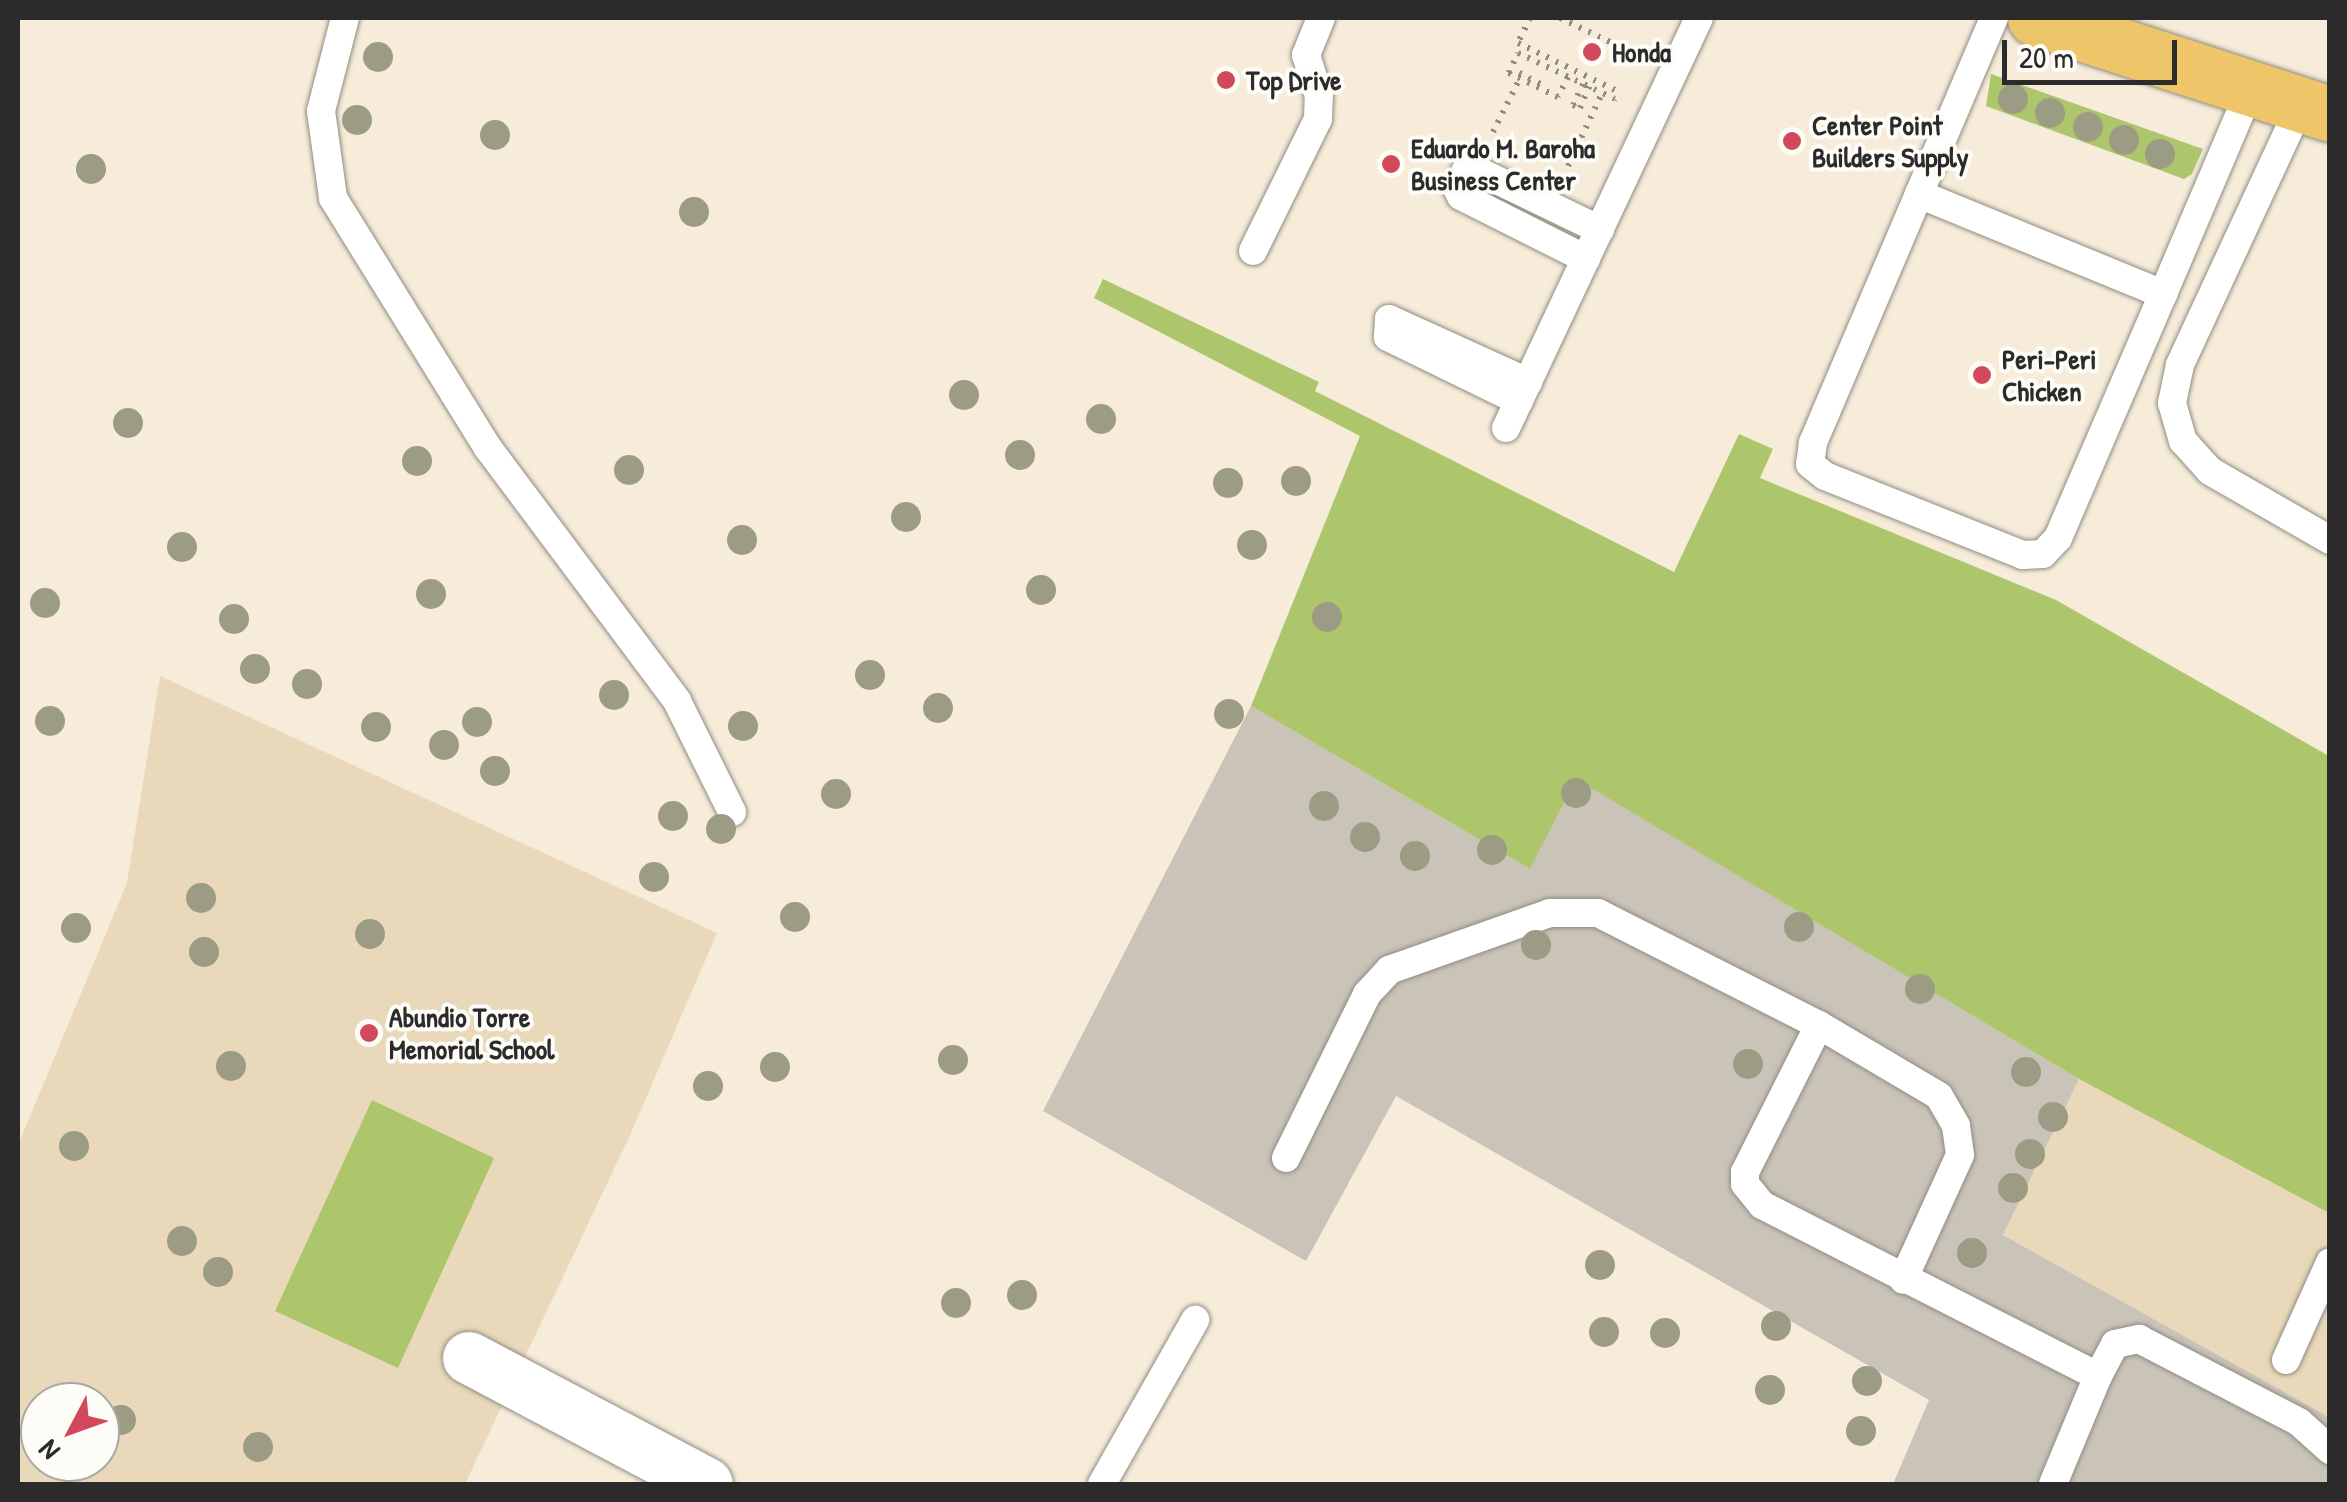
<!DOCTYPE html>
<style>
body{margin:0}
#map{position:relative;width:2347px;height:1502px;overflow:hidden;background:#f6ecd9;font-family:"Patrick Hand",sans-serif}
div>[style]{position:absolute}
.built>*{inset:0;background:#e9d9ba}
.industrial>*{inset:0;background:#c9c3b8}
.green>*{inset:0;background:#aec66b}
.path>*{height:6px;margin-top:-3px;transform-origin:0;background:repeating-linear-gradient(90deg,#908c82 0 2.5px,transparent 0 10.5px)}
.roads{filter:drop-shadow(0 0 2px #908c82) drop-shadow(0 0 2px #908c82)}
.lane>*{height:28px;margin:-14px;padding:0 14px;transform-origin:14px;border-radius:14px;background:#fff}
.street>*{height:52px;margin:-26px;padding:0 26px;transform-origin:26px;border-radius:26px;background:#fff}
.highway>*{height:55px;margin:-27.5px;padding:0 27.5px;transform-origin:27.5px;border-radius:27.5px;background:#eec569}
.trees>*{width:30px;height:30px;margin:-15px;border-radius:50%;background:#9c9c84}
.dots>*{width:28px;height:28px;translate:-50% -50%;box-sizing:border-box;border:5px solid #fdfcf7;border-radius:50%}
span{translate:-50% -50%;white-space:nowrap;text-align:center;line-height:1.15;-webkit-text-stroke:8px #fdfcf7;paint-order:stroke}
.poi-label{font-size:28px;color:#2b2b2b;font-weight:700}
.left{translate:0 -50%;text-align:left}
.frame{position:absolute;inset:0;border:20px solid #2b2b2b;pointer-events:none}
.north{position:absolute;left:20px;top:1382px;width:100px;height:100px;box-sizing:border-box;background:#fdfcf7;border:2px solid #a9a8a5;border-radius:50%;rotate:229deg;font-size:28px;font-weight:700;line-height:40px;text-align:center;color:#2b2b2b}
.north::after{content:'';display:block;margin:auto;width:35px;height:45px;background:#d1495b;clip-path:polygon(50% 0,100% 100%,50% 72%,0 100%)}
.scale{position:absolute;left:2002px;top:40px;width:175px;height:45px;box-sizing:border-box;border:5px solid #2b2b2b;border-top:0;padding-left:12px;font-size:30px;line-height:35px;white-space:nowrap;color:#2b2b2b;-webkit-text-stroke:8px #fdfcf7;paint-order:stroke}
</style>
<div id="map">
<div class="built">
<i style="clip-path:polygon(evenodd,160px 676px,717px 933px,631px 1133px,465px 1484px,18px 1484px,18px 1145px,127px 883px,160px 676px,40px 1402px,100px 1402px,100px 1462px,40px 1462px,40px 1402px)"></i>
<i style="clip-path:polygon(2079px 1079px,2329px 1213px,2329px 1417px,2003px 1235px)"></i>
</div>
<div class="industrial">
<i style="clip-path:polygon(1251px 706px,1530px 869px,1575px 778px,2079px 1079px,2003px 1235px,2329px 1417px,2329px 1484px,1893px 1484px,1929px 1400px,1396px 1096px,1306px 1261px,1043px 1111px)"></i>
</div>
<div class="green">
<i style="clip-path:polygon(1991px 74px,2203px 149px,2192px 174px,2184px 179px,1986px 106px)"></i>
<i style="clip-path:polygon(1103px 279px,1319px 382px,1315px 391px,1674px 572px,1739px 434px,1773px 449px,1760px 478px,2056px 600px,2329px 756px,2329px 1213px,2079px 1079px,1576px 779px,1530px 869px,1251px 706px,1360px 436px,1094px 298px)"></i>
<i style="clip-path:polygon(372px 1100px,494px 1158px,398px 1368px,275px 1311px)"></i>
</div>
<div class="path">
<i style="left:1530px;top:18px;width:28px;rotate:116deg"></i>
<i style="left:1518px;top:43px;width:110px;rotate:25.9deg"></i>
<i style="left:1560px;top:18px;width:83px;rotate:25.6deg"></i>
<i style="left:1519px;top:73px;width:25px;rotate:27deg"></i>
<i style="left:1568px;top:77px;width:22px;rotate:117deg"></i>
<i style="left:1558px;top:97px;width:55px;rotate:-153.9deg"></i>
<i style="left:1509px;top:73px;width:22px;rotate:-66deg"></i>
<i style="left:1518px;top:53px;width:107px;rotate:25.4deg"></i>
<i style="left:1615px;top:99px;width:1px;rotate:135deg"></i>
<i style="left:1583px;top:84px;width:23px;rotate:115deg"></i>
<i style="left:1573px;top:105px;width:8px;rotate:23deg"></i>
<i style="left:1580px;top:108px;width:25px;rotate:-67deg"></i>
<i style="left:1493px;top:132px;width:63px;rotate:-63.4deg"></i>
<i style="left:1568px;top:166px;width:83px;rotate:-65deg"></i>
</div>
<div class="roads">
<div class="lane">
<i style="left:345px;top:18px;width:96px;rotate:104.5deg"></i>
<i style="left:321px;top:111px;width:88px;rotate:82.1deg"></i>
<i style="left:333px;top:198px;width:294px;rotate:58.2deg"></i>
<i style="left:488px;top:448px;width:316px;rotate:53.2deg"></i>
<i style="left:677px;top:701px;width:124px;rotate:63.6deg"></i>
<i style="left:1994px;top:18px;width:191px;rotate:113.1deg"></i>
<i style="left:1919px;top:194px;width:264px;rotate:22.3deg"></i>
<i style="left:2163px;top:294px;width:224px;rotate:-66.9deg"></i>
<i style="left:2301px;top:104px;width:288px;rotate:114.9deg"></i>
<i style="left:2180px;top:365px;width:39px;rotate:102deg"></i>
<i style="left:2172px;top:403px;width:40px;rotate:74deg"></i>
<i style="left:2183px;top:441px;width:40px;rotate:48deg"></i>
<i style="left:2210px;top:471px;width:138px;rotate:29.9deg"></i>
<i style="left:1919px;top:194px;width:271px;rotate:113.1deg"></i>
<i style="left:1813px;top:443px;width:21px;rotate:98deg"></i>
<i style="left:1810px;top:464px;width:19px;rotate:39deg"></i>
<i style="left:1825px;top:476px;width:213px;rotate:21.8deg"></i>
<i style="left:2023px;top:555px;width:20px;rotate:-3deg"></i>
<i style="left:2043px;top:554px;width:22px;rotate:-47deg"></i>
<i style="left:2058px;top:538px;width:266px;rotate:-66.7deg"></i>
<i style="left:1253px;top:251px;width:147px;rotate:-63.8deg"></i>
<i style="left:1318px;top:119px;width:23px;rotate:-88deg"></i>
<i style="left:1319px;top:96px;width:43px;rotate:-107.6deg"></i>
<i style="left:1306px;top:55px;width:40px;rotate:-68deg"></i>
<i style="left:1586px;top:259px;width:140px;rotate:-153.3deg"></i>
<i style="left:1461px;top:196px;width:9px;rotate:-117deg"></i>
<i style="left:1457px;top:188px;width:20px;rotate:-63deg"></i>
<i style="left:1466px;top:170px;width:8px;rotate:-7deg"></i>
<i style="left:1474px;top:169px;width:140px;rotate:25.8deg"></i>
<i style="left:1519px;top:401px;width:146px;rotate:-154deg"></i>
<i style="left:1388px;top:337px;width:18px;rotate:-87deg"></i>
<i style="left:1389px;top:319px;width:153px;rotate:24.4deg"></i>
<i style="left:1506px;top:428px;width:453px;rotate:-64.8deg"></i>
<i style="left:1819px;top:1025px;width:165px;rotate:116.7deg"></i>
<i style="left:1745px;top:1172px;width:12px;rotate:90deg"></i>
<i style="left:1745px;top:1184px;width:27px;rotate:51deg"></i>
<i style="left:1762px;top:1205px;width:377px;rotate:27deg"></i>
<i style="left:2098px;top:1376px;width:36px;rotate:-62deg"></i>
<i style="left:2115px;top:1344px;width:25px;rotate:-12deg"></i>
<i style="left:2139px;top:1339px;width:180px;rotate:27.4deg"></i>
<i style="left:2299px;top:1422px;width:42px;rotate:42.1deg"></i>
<i style="left:1286px;top:1158px;width:183px;rotate:-63.7deg"></i>
<i style="left:1367px;top:994px;width:33px;rotate:-47deg"></i>
<i style="left:1389px;top:970px;width:171px;rotate:-19.5deg"></i>
<i style="left:1550px;top:913px;width:48px"></i>
<i style="left:1598px;top:913px;width:248px;rotate:26.9deg"></i>
<i style="left:1819px;top:1025px;width:139px;rotate:30.6deg"></i>
<i style="left:1939px;top:1096px;width:34px;rotate:60deg"></i>
<i style="left:1956px;top:1126px;width:29px;rotate:82deg"></i>
<i style="left:1960px;top:1155px;width:137px;rotate:114.5deg"></i>
<i style="left:2286px;top:1360px;width:107px;rotate:-65.8deg"></i>
<i style="left:1102px;top:1484px;width:189px;rotate:-60.4deg"></i>
<i style="left:2053px;top:1484px;width:117px;rotate:-67.4deg"></i>
</div>
<div class="street">
<i style="left:469px;top:1358px;width:269px;rotate:27.9deg"></i>
</div>
<div class="highway">
<i style="left:2035px;top:18px;width:310px;rotate:18deg"></i>
</div>
</div>
<div class="trees">
<i style="left:378px;top:57px"></i>
<i style="left:2013px;top:99px"></i>
<i style="left:2050px;top:113px"></i>
<i style="left:357px;top:120px"></i>
<i style="left:2088px;top:127px"></i>
<i style="left:495px;top:135px"></i>
<i style="left:2124px;top:140px"></i>
<i style="left:2160px;top:154px"></i>
<i style="left:91px;top:169px"></i>
<i style="left:694px;top:212px"></i>
<i style="left:964px;top:395px"></i>
<i style="left:1101px;top:419px"></i>
<i style="left:128px;top:423px"></i>
<i style="left:1020px;top:455px"></i>
<i style="left:417px;top:461px"></i>
<i style="left:629px;top:470px"></i>
<i style="left:1296px;top:481px"></i>
<i style="left:1228px;top:483px"></i>
<i style="left:906px;top:517px"></i>
<i style="left:742px;top:540px"></i>
<i style="left:1252px;top:545px"></i>
<i style="left:182px;top:547px"></i>
<i style="left:1041px;top:590px"></i>
<i style="left:431px;top:594px"></i>
<i style="left:45px;top:603px"></i>
<i style="left:1327px;top:617px"></i>
<i style="left:234px;top:619px"></i>
<i style="left:255px;top:669px"></i>
<i style="left:870px;top:675px"></i>
<i style="left:307px;top:684px"></i>
<i style="left:614px;top:695px"></i>
<i style="left:938px;top:708px"></i>
<i style="left:1229px;top:714px"></i>
<i style="left:50px;top:721px"></i>
<i style="left:477px;top:722px"></i>
<i style="left:743px;top:726px"></i>
<i style="left:376px;top:727px"></i>
<i style="left:444px;top:745px"></i>
<i style="left:495px;top:771px"></i>
<i style="left:1576px;top:793px"></i>
<i style="left:836px;top:794px"></i>
<i style="left:1324px;top:806px"></i>
<i style="left:673px;top:816px"></i>
<i style="left:721px;top:829px"></i>
<i style="left:1365px;top:837px"></i>
<i style="left:1492px;top:850px"></i>
<i style="left:1415px;top:856px"></i>
<i style="left:654px;top:877px"></i>
<i style="left:201px;top:898px"></i>
<i style="left:795px;top:917px"></i>
<i style="left:1799px;top:927px"></i>
<i style="left:76px;top:928px"></i>
<i style="left:370px;top:934px"></i>
<i style="left:1536px;top:945px"></i>
<i style="left:204px;top:952px"></i>
<i style="left:1920px;top:989px"></i>
<i style="left:953px;top:1060px"></i>
<i style="left:1748px;top:1064px"></i>
<i style="left:231px;top:1066px"></i>
<i style="left:775px;top:1067px"></i>
<i style="left:2026px;top:1072px"></i>
<i style="left:708px;top:1086px"></i>
<i style="left:2053px;top:1117px"></i>
<i style="left:74px;top:1146px"></i>
<i style="left:2030px;top:1154px"></i>
<i style="left:2013px;top:1188px"></i>
<i style="left:182px;top:1241px"></i>
<i style="left:1972px;top:1253px"></i>
<i style="left:1600px;top:1265px"></i>
<i style="left:218px;top:1272px"></i>
<i style="left:1022px;top:1295px"></i>
<i style="left:956px;top:1303px"></i>
<i style="left:1776px;top:1326px"></i>
<i style="left:1604px;top:1332px"></i>
<i style="left:1665px;top:1333px"></i>
<i style="left:1867px;top:1381px"></i>
<i style="left:1770px;top:1390px"></i>
<i style="left:121px;top:1420px"></i>
<i style="left:1861px;top:1431px"></i>
<i style="left:258px;top:1447px"></i>
</div>
<div class="dots">
<i style="left:1592px;top:52px;background:#d1495b"></i>
<i style="left:1226px;top:80px;background:#d1495b"></i>
<i style="left:1792px;top:141px;background:#d1495b"></i>
<i style="left:1391px;top:164px;background:#d1495b"></i>
<i style="left:1982px;top:375px;background:#d1495b"></i>
<i style="left:369px;top:1033px;background:#d1495b"></i>
</div>
<div class="poi-label">
<span class="left" style="left:1612px;top:52px">Honda</span>
<span class="left" style="left:1246px;top:80px">Top Drive</span>
<span class="left" style="left:1812px;top:141px">Center Point<br>Builders Supply</span>
<span class="left" style="left:1411px;top:164px">Eduardo M. Baroha<br>Business Center</span>
<span class="left" style="left:2002px;top:375px">Peri-Peri<br>Chicken</span>
<span class="left" style="left:389px;top:1033px">Abundio Torre<br>Memorial School</span>
</div>
<div class="frame"></div>
<div class="north">N</div>
<div class="scale">20 m</div>
</div>
